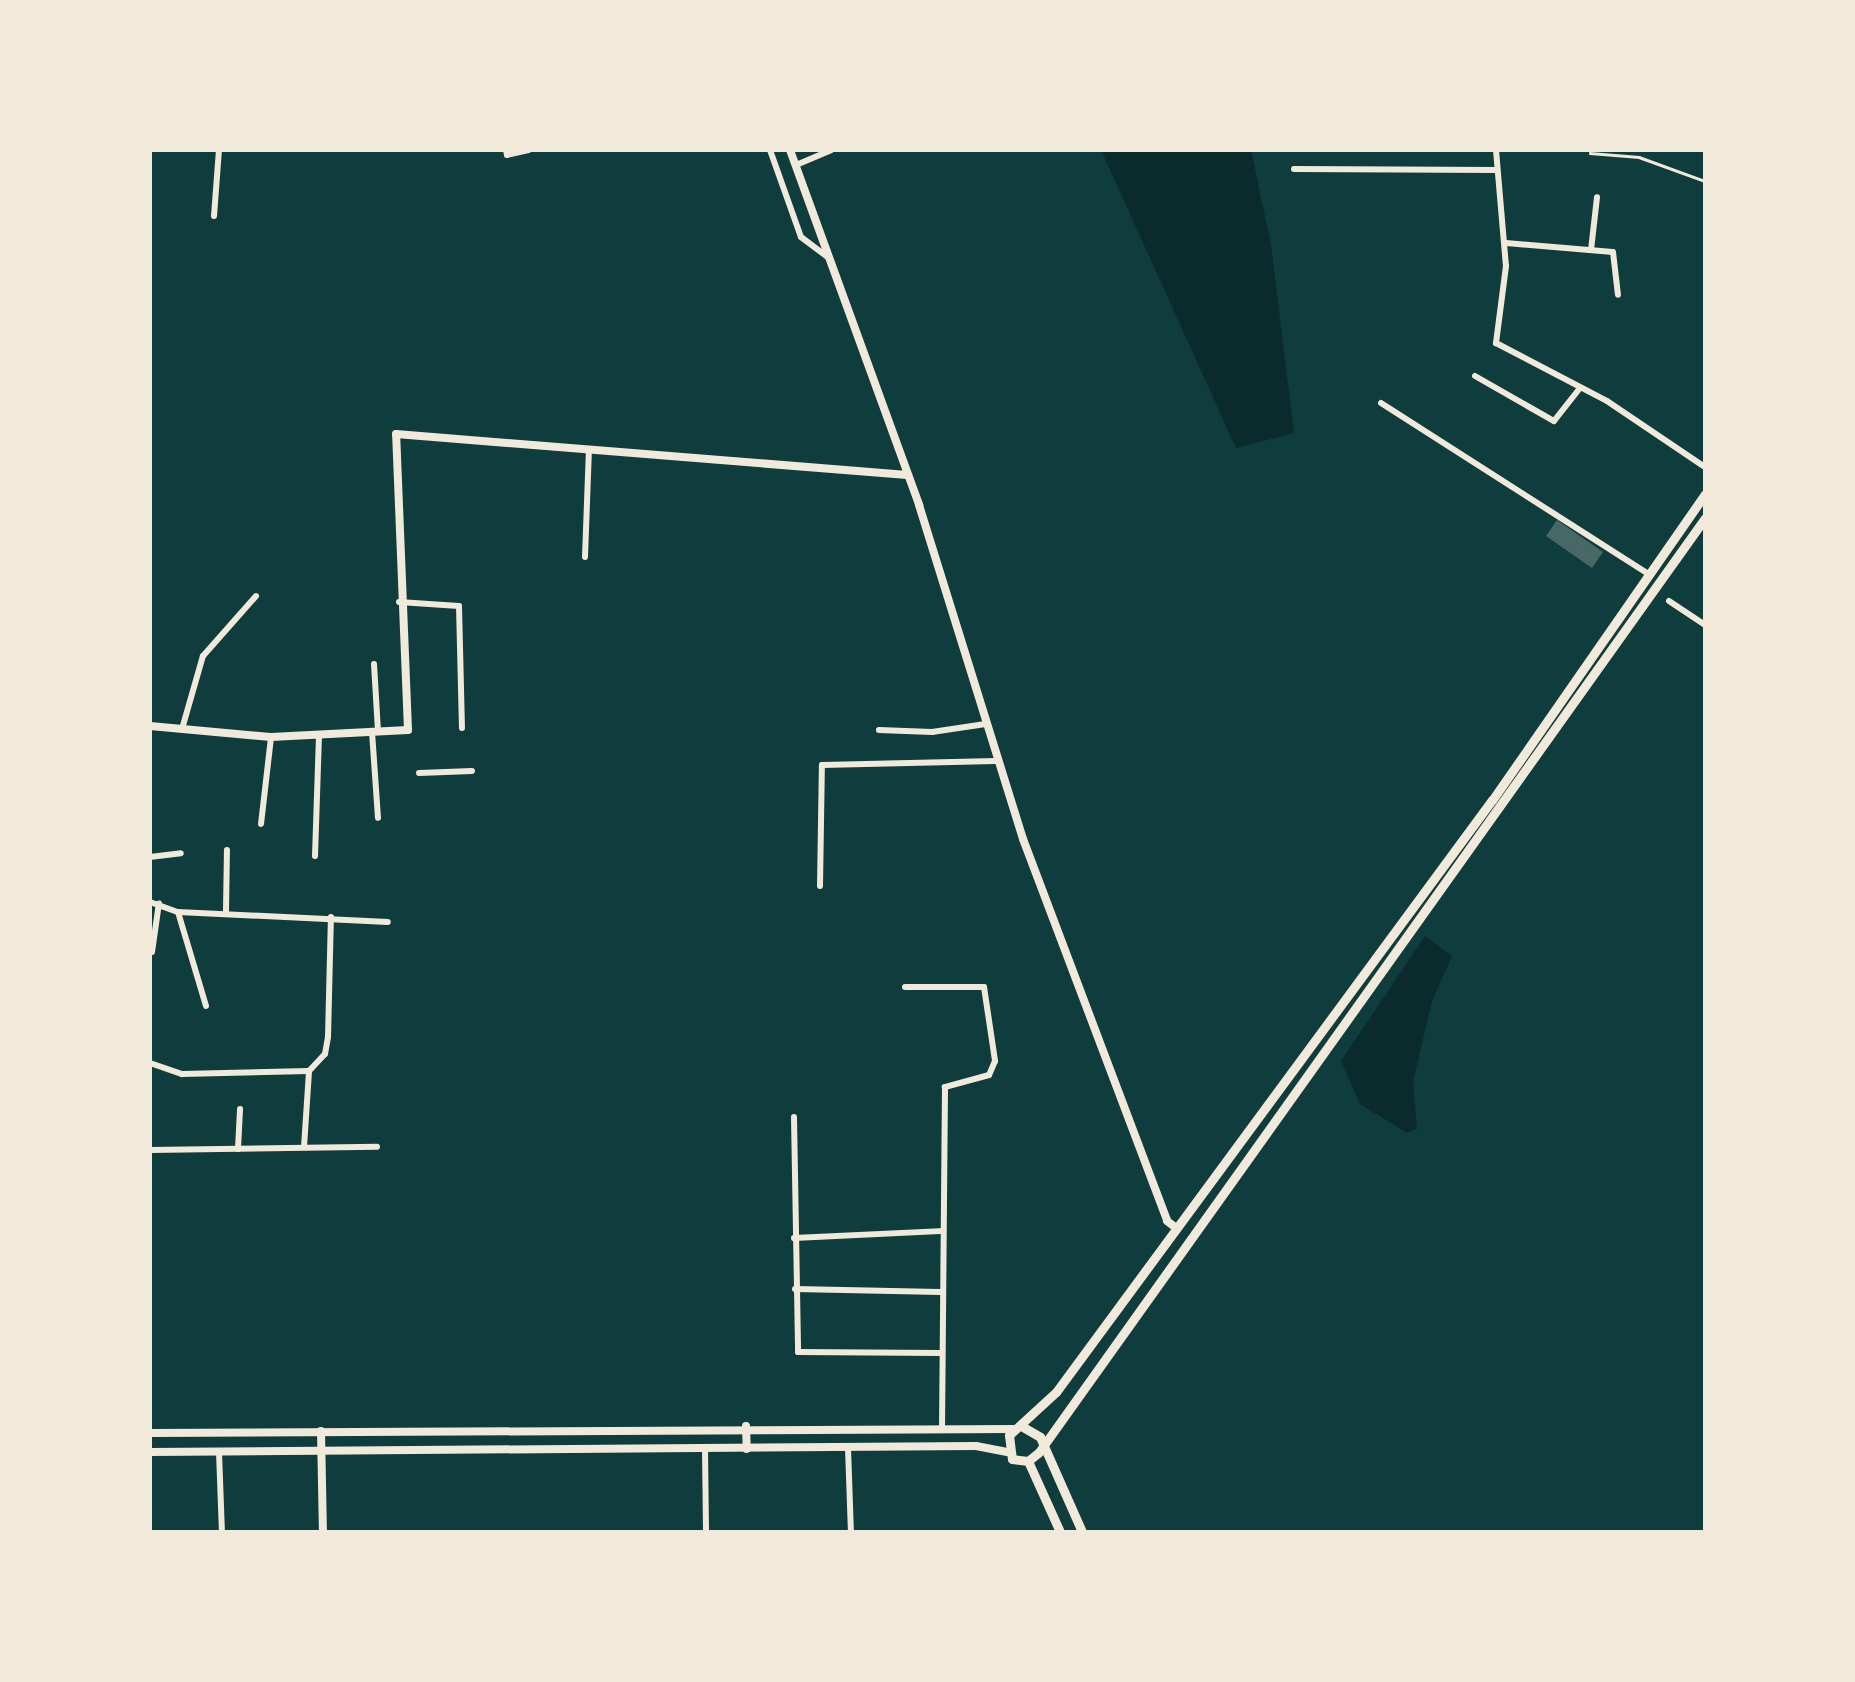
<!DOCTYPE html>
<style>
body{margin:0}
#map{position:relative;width:1855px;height:1682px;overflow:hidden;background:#0f3d3e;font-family:Merriweather,serif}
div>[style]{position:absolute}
.water>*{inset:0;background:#0a2a2b}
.building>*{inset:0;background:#486865}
.service>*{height:2.5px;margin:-1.25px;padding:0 1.25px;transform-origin:1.25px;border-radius:1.25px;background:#f1e9da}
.minor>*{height:6px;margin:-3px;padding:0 3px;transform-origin:3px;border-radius:3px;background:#f1e9da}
.tertiary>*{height:8px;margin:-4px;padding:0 4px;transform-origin:4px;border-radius:4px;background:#f1e9da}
.secondary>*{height:8px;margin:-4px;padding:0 4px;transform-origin:4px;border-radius:4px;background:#f1e9da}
.primary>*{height:9px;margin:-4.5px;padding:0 4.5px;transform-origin:4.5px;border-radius:4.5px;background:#f1e9da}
span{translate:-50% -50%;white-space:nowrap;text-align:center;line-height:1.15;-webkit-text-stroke:10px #f1e9da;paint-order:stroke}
.frame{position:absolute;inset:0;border:152px solid #f1e9da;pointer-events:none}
</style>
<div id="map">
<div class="water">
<i style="clip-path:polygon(1101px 150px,1251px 150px,1271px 245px,1294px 433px,1236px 448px)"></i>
<i style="clip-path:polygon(1425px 936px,1452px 956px,1432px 1001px,1413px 1082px,1417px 1129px,1407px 1133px,1360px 1104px,1341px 1061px)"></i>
</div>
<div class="building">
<i style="clip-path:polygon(1557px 520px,1603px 552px,1592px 568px,1546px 536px)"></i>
</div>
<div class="service">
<i style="left:1590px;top:153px;width:49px;rotate:4.7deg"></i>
<i style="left:1639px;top:157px;width:70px;rotate:20deg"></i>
</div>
<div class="minor">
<i style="left:506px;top:150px;width:5px;rotate:79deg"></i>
<i style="left:507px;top:155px;width:22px;rotate:-13deg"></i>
<i style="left:770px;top:150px;width:92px;rotate:70.4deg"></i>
<i style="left:801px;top:237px;width:36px;rotate:37deg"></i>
<i style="left:1496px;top:150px;width:116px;rotate:85.1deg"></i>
<i style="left:1506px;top:266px;width:78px;rotate:97.4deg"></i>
<i style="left:1496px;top:343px;width:125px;rotate:27.6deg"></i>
<i style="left:1607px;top:401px;width:118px;rotate:34deg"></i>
<i style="left:796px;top:165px;width:38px;rotate:-23deg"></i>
<i style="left:1294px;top:169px;width:203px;rotate:0.3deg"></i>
<i style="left:214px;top:216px;width:66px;rotate:-85.7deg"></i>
<i style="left:1506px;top:243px;width:107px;rotate:4.8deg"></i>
<i style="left:1613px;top:252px;width:43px;rotate:83.4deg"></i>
<i style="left:1591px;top:250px;width:53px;rotate:-83.5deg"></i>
<i style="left:1475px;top:376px;width:91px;rotate:29.7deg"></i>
<i style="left:1554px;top:421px;width:42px;rotate:-51.8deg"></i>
<i style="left:1381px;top:403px;width:317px;rotate:32.6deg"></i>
<i style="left:585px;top:557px;width:108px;rotate:-87.9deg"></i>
<i style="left:1669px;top:601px;width:43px;rotate:33.7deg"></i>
<i style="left:399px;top:602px;width:60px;rotate:3.8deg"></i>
<i style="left:459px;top:606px;width:122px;rotate:88.6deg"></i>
<i style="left:374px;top:664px;width:68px;rotate:86.6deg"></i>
<i style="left:182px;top:729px;width:76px;rotate:-74deg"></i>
<i style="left:203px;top:656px;width:80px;rotate:-48.5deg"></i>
<i style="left:879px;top:730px;width:53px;rotate:2.2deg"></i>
<i style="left:932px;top:732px;width:54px;rotate:-8.6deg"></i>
<i style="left:372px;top:732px;width:86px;rotate:86deg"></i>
<i style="left:419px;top:773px;width:53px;rotate:-2.2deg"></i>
<i style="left:261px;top:824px;width:88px;rotate:-83.4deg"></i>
<i style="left:315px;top:856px;width:119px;rotate:-88.1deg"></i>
<i style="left:150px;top:857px;width:31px;rotate:-7deg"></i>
<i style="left:820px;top:886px;width:121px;rotate:-89.1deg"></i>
<i style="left:822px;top:765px;width:174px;rotate:-1.3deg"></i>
<i style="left:150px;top:902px;width:30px;rotate:20deg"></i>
<i style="left:178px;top:912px;width:98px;rotate:73.4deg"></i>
<i style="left:226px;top:911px;width:61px;rotate:-89.1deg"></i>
<i style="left:178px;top:912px;width:210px;rotate:2.7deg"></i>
<i style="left:152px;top:952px;width:49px;rotate:-81.9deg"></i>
<i style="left:905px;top:987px;width:79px"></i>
<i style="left:984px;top:987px;width:75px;rotate:81.5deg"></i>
<i style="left:995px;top:1061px;width:15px;rotate:113deg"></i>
<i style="left:989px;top:1075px;width:46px;rotate:164.7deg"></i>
<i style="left:945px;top:1087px;width:338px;rotate:90.5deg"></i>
<i style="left:150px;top:1063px;width:34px;rotate:19deg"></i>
<i style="left:182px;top:1074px;width:127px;rotate:-1.4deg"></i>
<i style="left:794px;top:1117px;width:235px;rotate:89deg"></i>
<i style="left:798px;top:1352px;width:142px;rotate:0.4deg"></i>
<i style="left:304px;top:1147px;width:76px;rotate:-86.2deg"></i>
<i style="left:309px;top:1071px;width:23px;rotate:-47deg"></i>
<i style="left:325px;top:1054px;width:17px;rotate:-80deg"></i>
<i style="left:328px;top:1037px;width:120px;rotate:-88.6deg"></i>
<i style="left:238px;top:1149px;width:40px;rotate:-87.1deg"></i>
<i style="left:150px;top:1150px;width:227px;rotate:-0.8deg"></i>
<i style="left:794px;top:1238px;width:146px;rotate:-2.7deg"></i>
<i style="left:795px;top:1289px;width:145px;rotate:1.2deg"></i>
<i style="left:848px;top:1448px;width:84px;rotate:88deg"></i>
<i style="left:705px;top:1449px;width:83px;rotate:89.3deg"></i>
<i style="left:219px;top:1452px;width:80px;rotate:87.9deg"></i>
</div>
<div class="tertiary">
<i style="left:790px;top:150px;width:378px;rotate:70deg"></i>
<i style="left:919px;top:505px;width:350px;rotate:72.7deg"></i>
<i style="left:1023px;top:839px;width:408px;rotate:69.3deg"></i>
<i style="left:1167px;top:1221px;width:10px;rotate:37deg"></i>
<i style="left:150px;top:726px;width:121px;rotate:5.2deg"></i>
<i style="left:271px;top:737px;width:137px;rotate:-2.9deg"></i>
<i style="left:408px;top:730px;width:296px;rotate:-92.3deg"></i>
<i style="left:396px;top:434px;width:513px;rotate:4.59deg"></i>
<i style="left:746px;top:1426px;width:23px;rotate:88deg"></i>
<i style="left:321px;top:1431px;width:101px;rotate:88.9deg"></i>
</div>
<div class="secondary">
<i style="left:150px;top:1433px;width:865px;rotate:-0.26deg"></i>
<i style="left:150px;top:1452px;width:826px;rotate:-0.42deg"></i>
<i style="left:976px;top:1446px;width:33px;rotate:11deg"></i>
</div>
<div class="primary">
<i style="left:1705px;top:494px;width:373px;rotate:124.8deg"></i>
<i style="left:1492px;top:800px;width:735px;rotate:126.37deg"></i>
<i style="left:1056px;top:1392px;width:64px;rotate:137.5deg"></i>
<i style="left:1009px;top:1435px;width:24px;rotate:83deg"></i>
<i style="left:1012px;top:1459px;width:16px;rotate:7deg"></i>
<i style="left:1028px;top:1461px;width:14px;rotate:-39deg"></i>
<i style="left:1039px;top:1452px;width:1147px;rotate:-54.51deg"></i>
<i style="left:1023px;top:1427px;width:20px;rotate:30deg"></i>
<i style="left:1040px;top:1437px;width:104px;rotate:66.1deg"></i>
<i style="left:1028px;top:1461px;width:78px;rotate:65.7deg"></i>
</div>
<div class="frame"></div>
</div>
